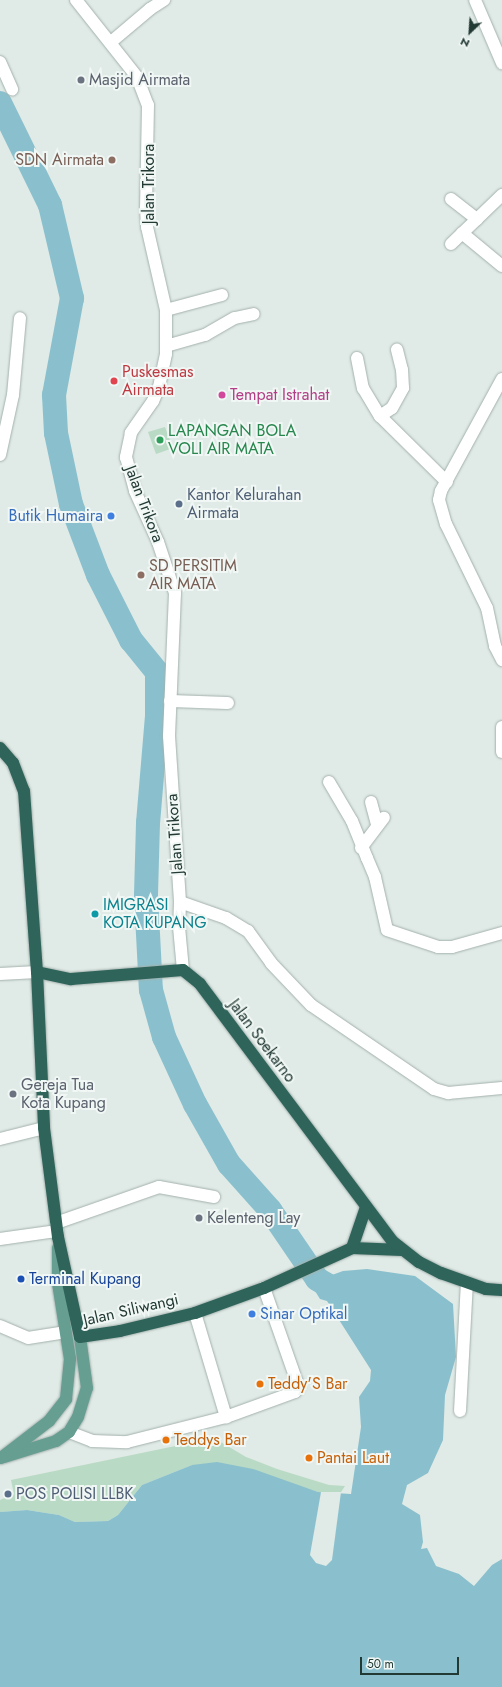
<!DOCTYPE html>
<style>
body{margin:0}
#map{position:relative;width:502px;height:1687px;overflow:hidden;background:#e0eae6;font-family:Jost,sans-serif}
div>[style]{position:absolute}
.green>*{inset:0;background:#b9dac4}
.water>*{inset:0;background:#8ac0cd}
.pier>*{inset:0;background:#e0eae6}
.river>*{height:24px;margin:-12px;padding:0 12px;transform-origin:12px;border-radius:12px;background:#8ac0cd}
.roads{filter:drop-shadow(0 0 1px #a3b1ad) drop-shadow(0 0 1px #a3b1ad)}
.minor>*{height:12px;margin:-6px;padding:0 6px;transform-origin:6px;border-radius:6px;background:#fff}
.major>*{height:12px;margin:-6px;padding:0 6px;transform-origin:6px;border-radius:6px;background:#669e92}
.highway>*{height:12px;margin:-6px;padding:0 6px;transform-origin:6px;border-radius:6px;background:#2f645b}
.dots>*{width:11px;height:11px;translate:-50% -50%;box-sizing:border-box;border:2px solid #f0f7f4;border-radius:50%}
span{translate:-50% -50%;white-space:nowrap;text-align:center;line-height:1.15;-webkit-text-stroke:4px #f0f7f4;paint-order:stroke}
.worship-label{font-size:16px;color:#5b616d}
.left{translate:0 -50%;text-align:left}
.education-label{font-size:16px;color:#785e54}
.right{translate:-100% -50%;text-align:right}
.street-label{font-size:16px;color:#223934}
.health-label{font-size:16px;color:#be3a42}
.hotel-label{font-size:16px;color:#b23c85}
.leisure-label{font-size:16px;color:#27864d}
.service-label{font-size:16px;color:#4e5e75}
.shop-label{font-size:16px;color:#366cbe}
.culture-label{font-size:16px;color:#0d838f}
.transit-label{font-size:16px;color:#164399}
.food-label{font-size:16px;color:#c56008}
.north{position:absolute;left:450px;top:12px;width:40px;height:40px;-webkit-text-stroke:3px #f0f7f4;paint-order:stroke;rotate:205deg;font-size:11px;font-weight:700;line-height:16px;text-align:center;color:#223934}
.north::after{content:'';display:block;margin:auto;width:14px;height:18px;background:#223934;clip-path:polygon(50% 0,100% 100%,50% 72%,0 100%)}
.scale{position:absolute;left:360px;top:1657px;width:99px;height:18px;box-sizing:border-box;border:2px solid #223934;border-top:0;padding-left:5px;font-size:12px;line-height:14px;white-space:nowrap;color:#223934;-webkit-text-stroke:3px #f0f7f4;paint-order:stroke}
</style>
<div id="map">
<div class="green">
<i style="clip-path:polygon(165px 427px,173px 448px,156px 454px,148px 432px)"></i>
<i style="clip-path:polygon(214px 1438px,246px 1457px,277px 1469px,329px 1485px,345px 1486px,341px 1492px,318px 1492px,287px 1483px,192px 1465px,142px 1485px,118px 1515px,108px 1521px,75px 1522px,59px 1515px,27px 1510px,0 1512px,0 1500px,14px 1494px,11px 1480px)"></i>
</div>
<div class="water">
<i style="clip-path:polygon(367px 1269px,415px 1276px,453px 1304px,456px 1357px,445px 1395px,443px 1440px,428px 1473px,407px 1485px,402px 1504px,420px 1515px,423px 1542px,421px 1549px,427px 1548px,436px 1566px,459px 1574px,474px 1586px,492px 1565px,502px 1559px,502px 1687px,0 1687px,0 1512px,27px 1510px,59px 1515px,75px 1522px,108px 1521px,118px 1515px,142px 1485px,192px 1465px,217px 1462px,253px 1469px,318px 1492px,351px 1494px,361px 1427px,359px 1397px,370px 1381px,371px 1370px,327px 1301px,320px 1299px,310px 1283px,343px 1271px)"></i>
</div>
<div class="pier">
<i style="clip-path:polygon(321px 1492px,341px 1492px,332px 1560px,326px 1566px,316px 1563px,310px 1555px)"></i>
</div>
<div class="river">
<i style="left:0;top:103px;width:114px;rotate:63.9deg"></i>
<i style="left:50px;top:205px;width:96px;rotate:76.7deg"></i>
<i style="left:72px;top:298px;width:99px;rotate:100.5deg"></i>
<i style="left:54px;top:395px;width:38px;rotate:87deg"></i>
<i style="left:56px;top:433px;width:73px;rotate:78.1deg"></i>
<i style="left:71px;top:504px;width:76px;rotate:69.2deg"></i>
<i style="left:98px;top:575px;width:73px;rotate:63.1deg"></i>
<i style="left:131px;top:640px;width:41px;rotate:50.9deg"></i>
<i style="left:157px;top:672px;width:44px;rotate:90deg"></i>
<i style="left:157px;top:716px;width:107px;rotate:94.8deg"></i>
<i style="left:148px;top:823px;width:73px;rotate:91.6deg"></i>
<i style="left:146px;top:896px;width:94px;rotate:87deg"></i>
<i style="left:151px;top:990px;width:49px;rotate:74.5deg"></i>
<i style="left:164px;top:1037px;width:74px;rotate:65.2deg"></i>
<i style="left:195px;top:1104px;width:69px;rotate:60.5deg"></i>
<i style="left:229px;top:1164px;width:62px;rotate:48.3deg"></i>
<i style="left:270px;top:1210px;width:83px;rotate:55.7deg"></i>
<i style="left:317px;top:1279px;width:32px;rotate:30deg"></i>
</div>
<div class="roads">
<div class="minor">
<i style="left:76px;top:0;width:98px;rotate:51.6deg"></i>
<i style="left:137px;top:77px;width:30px;rotate:69deg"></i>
<i style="left:148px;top:105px;width:103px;rotate:91.1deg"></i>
<i style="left:146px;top:208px;width:19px;rotate:87deg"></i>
<i style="left:147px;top:227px;width:85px;rotate:77.1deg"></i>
<i style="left:166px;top:310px;width:44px;rotate:90deg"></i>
<i style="left:166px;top:354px;width:34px;rotate:102deg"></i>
<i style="left:159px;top:387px;width:15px;rotate:113deg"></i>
<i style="left:153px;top:401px;width:39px;rotate:125deg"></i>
<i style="left:131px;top:433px;width:25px;rotate:102deg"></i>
<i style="left:126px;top:457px;width:35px;rotate:75deg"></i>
<i style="left:135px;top:491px;width:56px;rotate:65.7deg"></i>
<i style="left:158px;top:542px;width:54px;rotate:71.6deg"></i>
<i style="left:175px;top:593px;width:143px;rotate:92.4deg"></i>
<i style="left:169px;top:736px;width:166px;rotate:86.2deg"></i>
<i style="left:180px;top:902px;width:25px;rotate:92deg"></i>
<i style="left:179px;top:927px;width:43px;rotate:84.7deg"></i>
<i style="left:475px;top:0;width:69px;rotate:66.8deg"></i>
<i style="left:111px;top:42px;width:51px;rotate:-40.2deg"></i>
<i style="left:150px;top:9px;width:17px;rotate:-33deg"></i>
<i style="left:0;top:62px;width:30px;rotate:66deg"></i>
<i style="left:451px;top:199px;width:33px;rotate:38deg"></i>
<i style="left:462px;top:233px;width:52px;rotate:39.5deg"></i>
<i style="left:451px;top:244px;width:71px;rotate:-43.9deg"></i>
<i style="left:166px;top:310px;width:58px;rotate:-15deg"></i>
<i style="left:166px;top:346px;width:41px;rotate:-15.8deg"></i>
<i style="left:205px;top:335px;width:34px;rotate:-30deg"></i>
<i style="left:235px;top:318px;width:19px;rotate:-12deg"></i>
<i style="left:357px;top:358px;width:31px;rotate:79deg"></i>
<i style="left:363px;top:388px;width:33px;rotate:59deg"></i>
<i style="left:380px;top:416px;width:14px;rotate:-34deg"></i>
<i style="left:392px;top:408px;width:23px;rotate:-61deg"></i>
<i style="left:403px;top:388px;width:18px;rotate:-93deg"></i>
<i style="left:402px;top:370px;width:21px;rotate:-104deg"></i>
<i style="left:502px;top:379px;width:128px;rotate:118.6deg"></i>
<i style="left:441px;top:491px;width:9px;rotate:103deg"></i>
<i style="left:439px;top:500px;width:25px;rotate:74deg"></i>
<i style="left:446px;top:524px;width:93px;rotate:64deg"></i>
<i style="left:487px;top:608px;width:39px;rotate:78deg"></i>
<i style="left:495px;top:646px;width:16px;rotate:63deg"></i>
<i style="left:380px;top:416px;width:94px;rotate:44.6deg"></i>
<i style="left:0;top:455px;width:61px;rotate:-77.8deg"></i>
<i style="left:13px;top:395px;width:77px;rotate:-84.8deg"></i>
<i style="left:170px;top:701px;width:58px;rotate:2deg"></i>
<i style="left:502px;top:727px;width:25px;rotate:90deg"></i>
<i style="left:329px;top:782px;width:45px;rotate:59.5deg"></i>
<i style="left:352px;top:821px;width:40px;rotate:68deg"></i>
<i style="left:367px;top:858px;width:21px;rotate:67deg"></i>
<i style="left:375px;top:877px;width:54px;rotate:77.2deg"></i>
<i style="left:387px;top:930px;width:54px;rotate:18.4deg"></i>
<i style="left:438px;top:947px;width:14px"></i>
<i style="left:452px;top:947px;width:52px;rotate:-15.6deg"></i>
<i style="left:371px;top:802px;width:24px;rotate:75deg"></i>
<i style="left:361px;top:848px;width:38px;rotate:-53deg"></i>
<i style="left:180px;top:902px;width:49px;rotate:19.2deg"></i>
<i style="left:226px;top:918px;width:26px;rotate:31deg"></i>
<i style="left:248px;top:931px;width:39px;rotate:54deg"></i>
<i style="left:271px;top:963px;width:58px;rotate:46.4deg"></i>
<i style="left:311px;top:1005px;width:149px;rotate:34.3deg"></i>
<i style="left:434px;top:1089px;width:15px;rotate:16deg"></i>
<i style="left:448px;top:1093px;width:54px;rotate:-5.3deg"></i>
<i style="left:0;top:974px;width:37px;rotate:-3deg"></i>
<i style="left:0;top:1139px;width:45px;rotate:-14deg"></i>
<i style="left:56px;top:1223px;width:109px;rotate:-19.3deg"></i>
<i style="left:159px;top:1187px;width:56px;rotate:10.3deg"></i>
<i style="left:0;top:1239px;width:58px;rotate:-8deg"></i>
<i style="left:195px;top:1313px;width:109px;rotate:73.4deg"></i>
<i style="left:0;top:1326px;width:30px;rotate:23deg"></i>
<i style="left:28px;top:1338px;width:37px;rotate:-9deg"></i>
<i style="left:460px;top:1411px;width:128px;rotate:-86.9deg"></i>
<i style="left:69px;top:1432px;width:25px;rotate:21deg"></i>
<i style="left:92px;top:1441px;width:35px;rotate:2deg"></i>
<i style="left:127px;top:1442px;width:102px;rotate:-14.2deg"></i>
<i style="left:226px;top:1417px;width:73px;rotate:-19.9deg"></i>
<i style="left:295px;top:1392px;width:6px;rotate:-51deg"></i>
<i style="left:299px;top:1387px;width:5px;rotate:-112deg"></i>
<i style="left:297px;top:1382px;width:100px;rotate:-109.3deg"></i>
</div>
<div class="major">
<i style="left:4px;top:1457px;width:54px;rotate:-17.1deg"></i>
<i style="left:56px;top:1441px;width:16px;rotate:-35deg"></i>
<i style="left:69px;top:1432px;width:17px;rotate:-59deg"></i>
<i style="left:78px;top:1417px;width:30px;rotate:-73deg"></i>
<i style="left:87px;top:1388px;width:51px;rotate:-97.8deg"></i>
<i style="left:1px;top:1458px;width:61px;rotate:-37.6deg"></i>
<i style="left:49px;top:1421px;width:28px;rotate:-52deg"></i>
<i style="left:66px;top:1399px;width:40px;rotate:-84.3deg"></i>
<i style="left:70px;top:1359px;width:77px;rotate:-99deg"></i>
<i style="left:58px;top:1283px;width:35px;rotate:-90deg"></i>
</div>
<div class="highway">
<i style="left:0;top:748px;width:20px;rotate:49deg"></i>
<i style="left:13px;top:763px;width:30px;rotate:69deg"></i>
<i style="left:24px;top:791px;width:181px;rotate:85.9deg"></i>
<i style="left:37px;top:972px;width:156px;rotate:87.4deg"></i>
<i style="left:44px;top:1128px;width:110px;rotate:82.7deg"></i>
<i style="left:58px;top:1237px;width:102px;rotate:77.6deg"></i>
<i style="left:80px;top:1337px;width:40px;rotate:-8.5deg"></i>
<i style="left:120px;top:1331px;width:77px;rotate:-13.5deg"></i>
<i style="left:195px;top:1313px;width:73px;rotate:-19.9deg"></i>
<i style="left:264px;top:1288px;width:97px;rotate:-24.4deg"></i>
<i style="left:352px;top:1248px;width:50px;rotate:2.3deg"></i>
<i style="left:37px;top:972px;width:35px;rotate:12deg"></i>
<i style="left:71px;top:979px;width:112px;rotate:-4.6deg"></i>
<i style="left:183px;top:970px;width:22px;rotate:39deg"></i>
<i style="left:200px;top:984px;width:321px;rotate:53.2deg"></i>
<i style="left:392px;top:1241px;width:34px;rotate:38deg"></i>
<i style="left:419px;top:1262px;width:25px;rotate:27deg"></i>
<i style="left:441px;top:1273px;width:48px;rotate:19.6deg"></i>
<i style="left:486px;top:1289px;width:16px;rotate:4deg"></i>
<i style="left:352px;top:1248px;width:43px;rotate:-71.1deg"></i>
</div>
</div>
<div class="dots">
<i style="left:81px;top:80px;background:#6b7280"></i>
<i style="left:112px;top:160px;background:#8d6e63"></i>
<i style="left:114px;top:381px;background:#e0444e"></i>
<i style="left:222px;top:395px;background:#d1479c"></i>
<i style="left:160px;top:440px;background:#2e9e5b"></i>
<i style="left:179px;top:504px;background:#5c6f8a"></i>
<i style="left:111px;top:516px;background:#3f7fe0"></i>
<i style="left:141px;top:575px;background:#8d6e63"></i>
<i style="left:95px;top:914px;background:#0f9aa8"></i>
<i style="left:13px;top:1094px;background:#6b7280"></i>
<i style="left:199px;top:1218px;background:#6b7280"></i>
<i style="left:21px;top:1279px;background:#1a4fb4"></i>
<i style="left:252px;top:1314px;background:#3f7fe0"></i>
<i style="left:260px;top:1384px;background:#e8710a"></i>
<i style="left:166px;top:1440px;background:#e8710a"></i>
<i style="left:309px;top:1458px;background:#e8710a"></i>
<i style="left:8px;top:1494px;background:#5c6f8a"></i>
</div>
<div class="worship-label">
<span class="left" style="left:89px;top:80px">Masjid Airmata</span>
<span class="left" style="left:21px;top:1094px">Gereja Tua<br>Kota Kupang</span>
<span class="left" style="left:207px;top:1218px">Kelenteng Lay</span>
</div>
<div class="education-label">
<span class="right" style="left:104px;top:160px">SDN Airmata</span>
<span class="left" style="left:149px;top:575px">SD PERSITIM<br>AIR MATA</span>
</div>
<div class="street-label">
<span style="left:149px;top:184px;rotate:-90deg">Jalan Trikora</span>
<span style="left:144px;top:504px;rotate:69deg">Jalan Trikora</span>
<span style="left:175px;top:834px;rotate:-94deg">Jalan Trikora</span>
<span style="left:262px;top:1041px;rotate:53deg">Jalan Soekarno</span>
<span style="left:131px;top:1310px;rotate:-13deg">Jalan Siliwangi</span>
</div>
<div class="health-label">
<span class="left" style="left:122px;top:381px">Puskesmas<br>Airmata</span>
</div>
<div class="hotel-label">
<span class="left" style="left:230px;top:395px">Tempat Istrahat</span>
</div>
<div class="leisure-label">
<span class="left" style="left:168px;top:440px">LAPANGAN BOLA<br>VOLI AIR MATA</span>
</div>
<div class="service-label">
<span class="left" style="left:187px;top:504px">Kantor Kelurahan<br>Airmata</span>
<span class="left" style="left:16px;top:1494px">POS POLISI LLBK</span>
</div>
<div class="shop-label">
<span class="right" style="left:103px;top:516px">Butik Humaira</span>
<span class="left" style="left:260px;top:1314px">Sinar Optikal</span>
</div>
<div class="culture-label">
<span class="left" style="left:103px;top:914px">IMIGRASI<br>KOTA KUPANG</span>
</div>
<div class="transit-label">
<span class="left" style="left:29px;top:1279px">Terminal Kupang</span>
</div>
<div class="food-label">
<span class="left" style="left:268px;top:1384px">Teddy'S Bar</span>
<span class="left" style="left:174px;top:1440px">Teddys Bar</span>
<span class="left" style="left:317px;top:1458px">Pantai Laut</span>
</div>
<div class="north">N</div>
<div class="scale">50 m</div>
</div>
